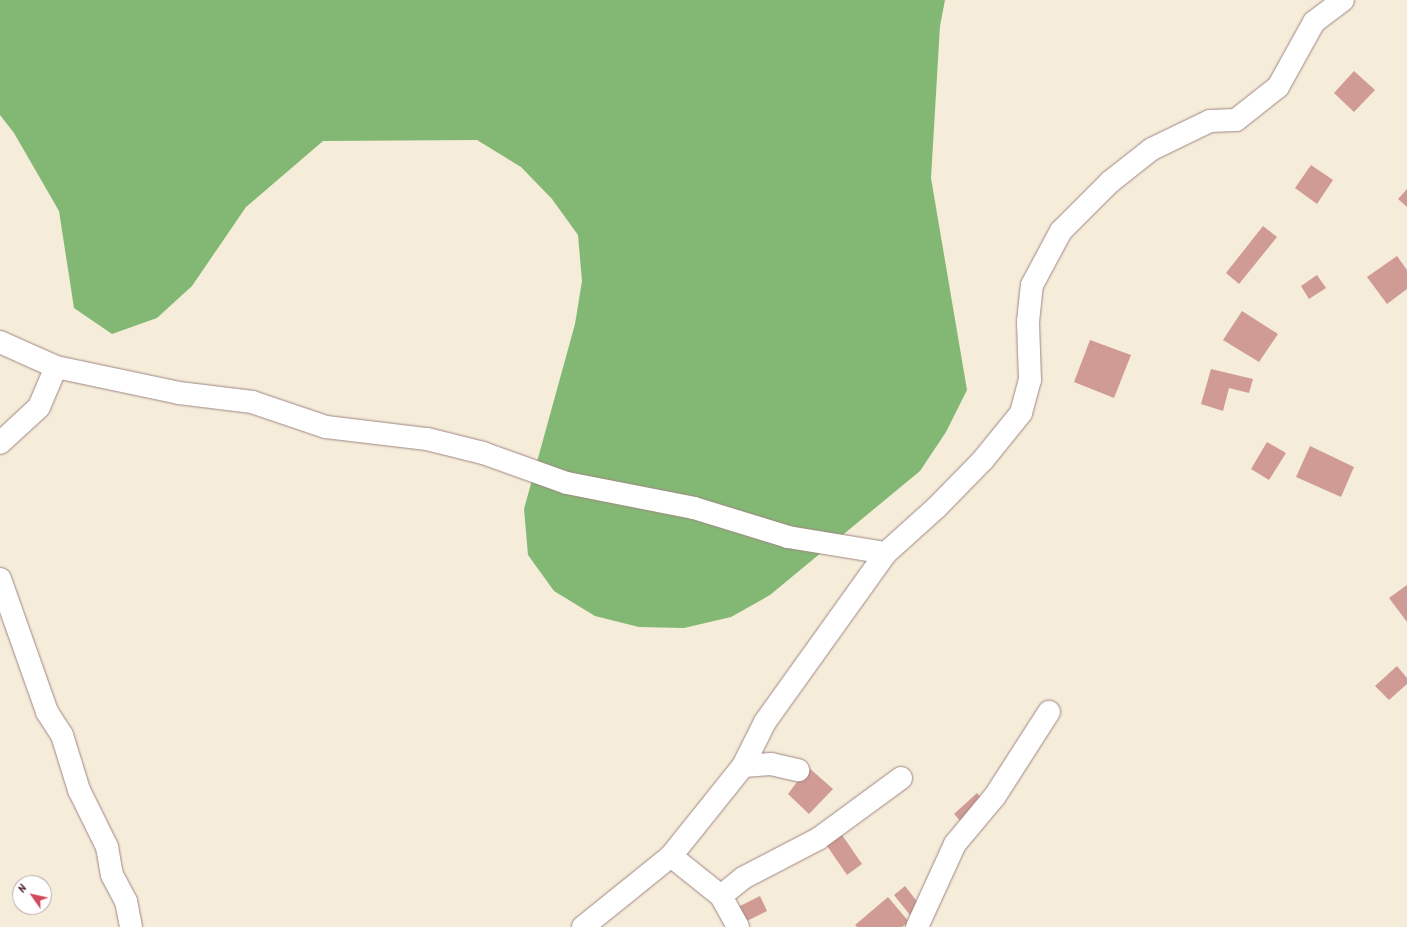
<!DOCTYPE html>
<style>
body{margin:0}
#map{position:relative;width:1407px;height:927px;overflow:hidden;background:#f5ecda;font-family:Kalam,sans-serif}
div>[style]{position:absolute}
.forest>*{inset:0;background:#83b874}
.building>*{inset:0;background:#d09b95}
.roads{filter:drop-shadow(0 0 1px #a08682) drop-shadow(0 0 1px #a08682)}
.minor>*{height:22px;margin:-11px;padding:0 11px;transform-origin:11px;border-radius:11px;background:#fff}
span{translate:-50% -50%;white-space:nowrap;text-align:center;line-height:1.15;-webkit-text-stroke:3.5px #fff;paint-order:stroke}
.north{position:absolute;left:12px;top:875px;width:40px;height:40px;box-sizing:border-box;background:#fff;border:1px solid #b7a5aa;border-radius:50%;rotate:304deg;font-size:11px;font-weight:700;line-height:16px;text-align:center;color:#4a1f2b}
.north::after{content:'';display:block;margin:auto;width:14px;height:18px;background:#d1495b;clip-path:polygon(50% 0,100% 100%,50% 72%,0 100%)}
</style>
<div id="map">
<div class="forest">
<i style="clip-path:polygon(0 0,945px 0,940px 26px,931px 178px,967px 390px,946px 432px,920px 471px,770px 595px,731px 617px,684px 628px,639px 627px,595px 616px,554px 591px,528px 555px,524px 509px,575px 324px,582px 281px,578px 235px,552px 199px,521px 167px,477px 140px,323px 141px,246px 207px,192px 286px,157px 318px,112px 334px,74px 308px,59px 211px,14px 133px,0 115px)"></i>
</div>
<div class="building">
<i style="clip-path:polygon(1354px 71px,1375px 90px,1354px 112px,1334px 93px)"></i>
<i style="clip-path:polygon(1311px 165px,1333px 180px,1317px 204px,1295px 188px)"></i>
<i style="clip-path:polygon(1407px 189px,1407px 207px,1398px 199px)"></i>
<i style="clip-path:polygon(1263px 226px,1277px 237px,1239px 284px,1226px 273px)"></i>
<i style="clip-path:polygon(1397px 256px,1407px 270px,1407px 289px,1387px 304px,1367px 277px)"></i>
<i style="clip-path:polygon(1317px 275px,1326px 288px,1309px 299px,1301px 286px)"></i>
<i style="clip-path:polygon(1242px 311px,1278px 334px,1259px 362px,1223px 340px)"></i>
<i style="clip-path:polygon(1090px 340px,1131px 355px,1114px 398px,1074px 382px)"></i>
<i style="clip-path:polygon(1211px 369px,1253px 379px,1249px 393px,1229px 388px,1223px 411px,1201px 404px)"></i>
<i style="clip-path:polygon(1267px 442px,1286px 453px,1269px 480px,1251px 469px)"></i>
<i style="clip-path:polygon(1310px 446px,1354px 467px,1341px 497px,1296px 477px)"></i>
<i style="clip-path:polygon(1407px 585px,1407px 622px,1389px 598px)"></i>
<i style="clip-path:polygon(1397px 666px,1407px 678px,1407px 684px,1389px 700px,1375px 686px)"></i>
<i style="clip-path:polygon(808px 767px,833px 789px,809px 814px,788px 794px)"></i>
<i style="clip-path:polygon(977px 793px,987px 804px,964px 825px,954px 814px)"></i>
<i style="clip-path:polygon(840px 832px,862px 864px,847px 875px,825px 843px)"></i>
<i style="clip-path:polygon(905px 886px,922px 908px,914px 920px,894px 895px)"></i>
<i style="clip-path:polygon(760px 896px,767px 911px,741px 924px,734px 909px)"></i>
<i style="clip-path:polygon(888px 897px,909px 922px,902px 927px,857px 927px,855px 925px)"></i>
</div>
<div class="roads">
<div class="minor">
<i style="left:0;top:342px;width:61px;rotate:24.1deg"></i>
<i style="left:56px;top:367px;width:126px;rotate:11.9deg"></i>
<i style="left:179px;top:393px;width:74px;rotate:7deg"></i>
<i style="left:252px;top:402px;width:78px;rotate:18.7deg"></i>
<i style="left:326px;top:427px;width:102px;rotate:6.8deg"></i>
<i style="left:427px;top:439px;width:58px;rotate:14deg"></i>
<i style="left:483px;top:453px;width:89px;rotate:19.7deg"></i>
<i style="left:567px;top:483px;width:129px;rotate:11.1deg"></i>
<i style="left:694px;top:508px;width:98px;rotate:17.1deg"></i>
<i style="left:788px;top:537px;width:99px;rotate:9.3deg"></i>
<i style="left:0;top:443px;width:53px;rotate:-42.7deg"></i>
<i style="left:39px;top:407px;width:43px;rotate:-67deg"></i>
<i style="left:0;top:579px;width:141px;rotate:70.5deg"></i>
<i style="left:47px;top:712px;width:27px;rotate:57deg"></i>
<i style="left:62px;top:735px;width:58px;rotate:72.8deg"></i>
<i style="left:79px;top:790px;width:64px;rotate:63.8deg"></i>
<i style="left:107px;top:847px;width:28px;rotate:80deg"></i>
<i style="left:112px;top:875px;width:30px;rotate:62deg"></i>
<i style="left:126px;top:901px;width:26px;rotate:79deg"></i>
<i style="left:743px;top:766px;width:28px;rotate:-4deg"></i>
<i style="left:771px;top:764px;width:28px;rotate:13deg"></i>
<i style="left:671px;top:856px;width:64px;rotate:38.7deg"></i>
<i style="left:721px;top:896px;width:35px;rotate:61deg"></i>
<i style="left:721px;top:896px;width:28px;rotate:-39deg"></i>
<i style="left:743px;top:878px;width:85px;rotate:-27.5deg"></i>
<i style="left:818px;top:839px;width:103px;rotate:-36.3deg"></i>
<i style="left:583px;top:927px;width:113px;rotate:-38.9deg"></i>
<i style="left:671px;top:856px;width:115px;rotate:-51.3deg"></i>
<i style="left:743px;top:766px;width:49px;rotate:-63.4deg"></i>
<i style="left:765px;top:722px;width:208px;rotate:-54.4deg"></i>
<i style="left:886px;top:553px;width:67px;rotate:-42deg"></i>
<i style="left:936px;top:508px;width:67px;rotate:-45.6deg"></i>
<i style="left:983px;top:460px;width:60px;rotate:-51deg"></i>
<i style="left:1021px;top:413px;width:34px;rotate:-75deg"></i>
<i style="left:1030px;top:380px;width:58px;rotate:-92deg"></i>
<i style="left:1028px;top:322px;width:37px;rotate:-84deg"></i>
<i style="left:1032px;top:285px;width:61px;rotate:-61.8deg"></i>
<i style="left:1061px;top:231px;width:69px;rotate:-45deg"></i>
<i style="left:1110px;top:182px;width:53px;rotate:-38.2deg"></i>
<i style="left:1152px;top:149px;width:64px;rotate:-25.8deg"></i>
<i style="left:1210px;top:121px;width:26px;rotate:-2deg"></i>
<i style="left:1236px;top:120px;width:53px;rotate:-38.2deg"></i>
<i style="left:1278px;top:87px;width:74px;rotate:-61deg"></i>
<i style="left:1314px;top:22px;width:36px;rotate:-37deg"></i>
<i style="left:917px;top:927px;width:91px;rotate:-65.4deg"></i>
<i style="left:955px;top:844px;width:62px;rotate:-50.2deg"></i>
<i style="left:995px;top:796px;width:100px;rotate:-57.3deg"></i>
</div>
</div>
<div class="north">N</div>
</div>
